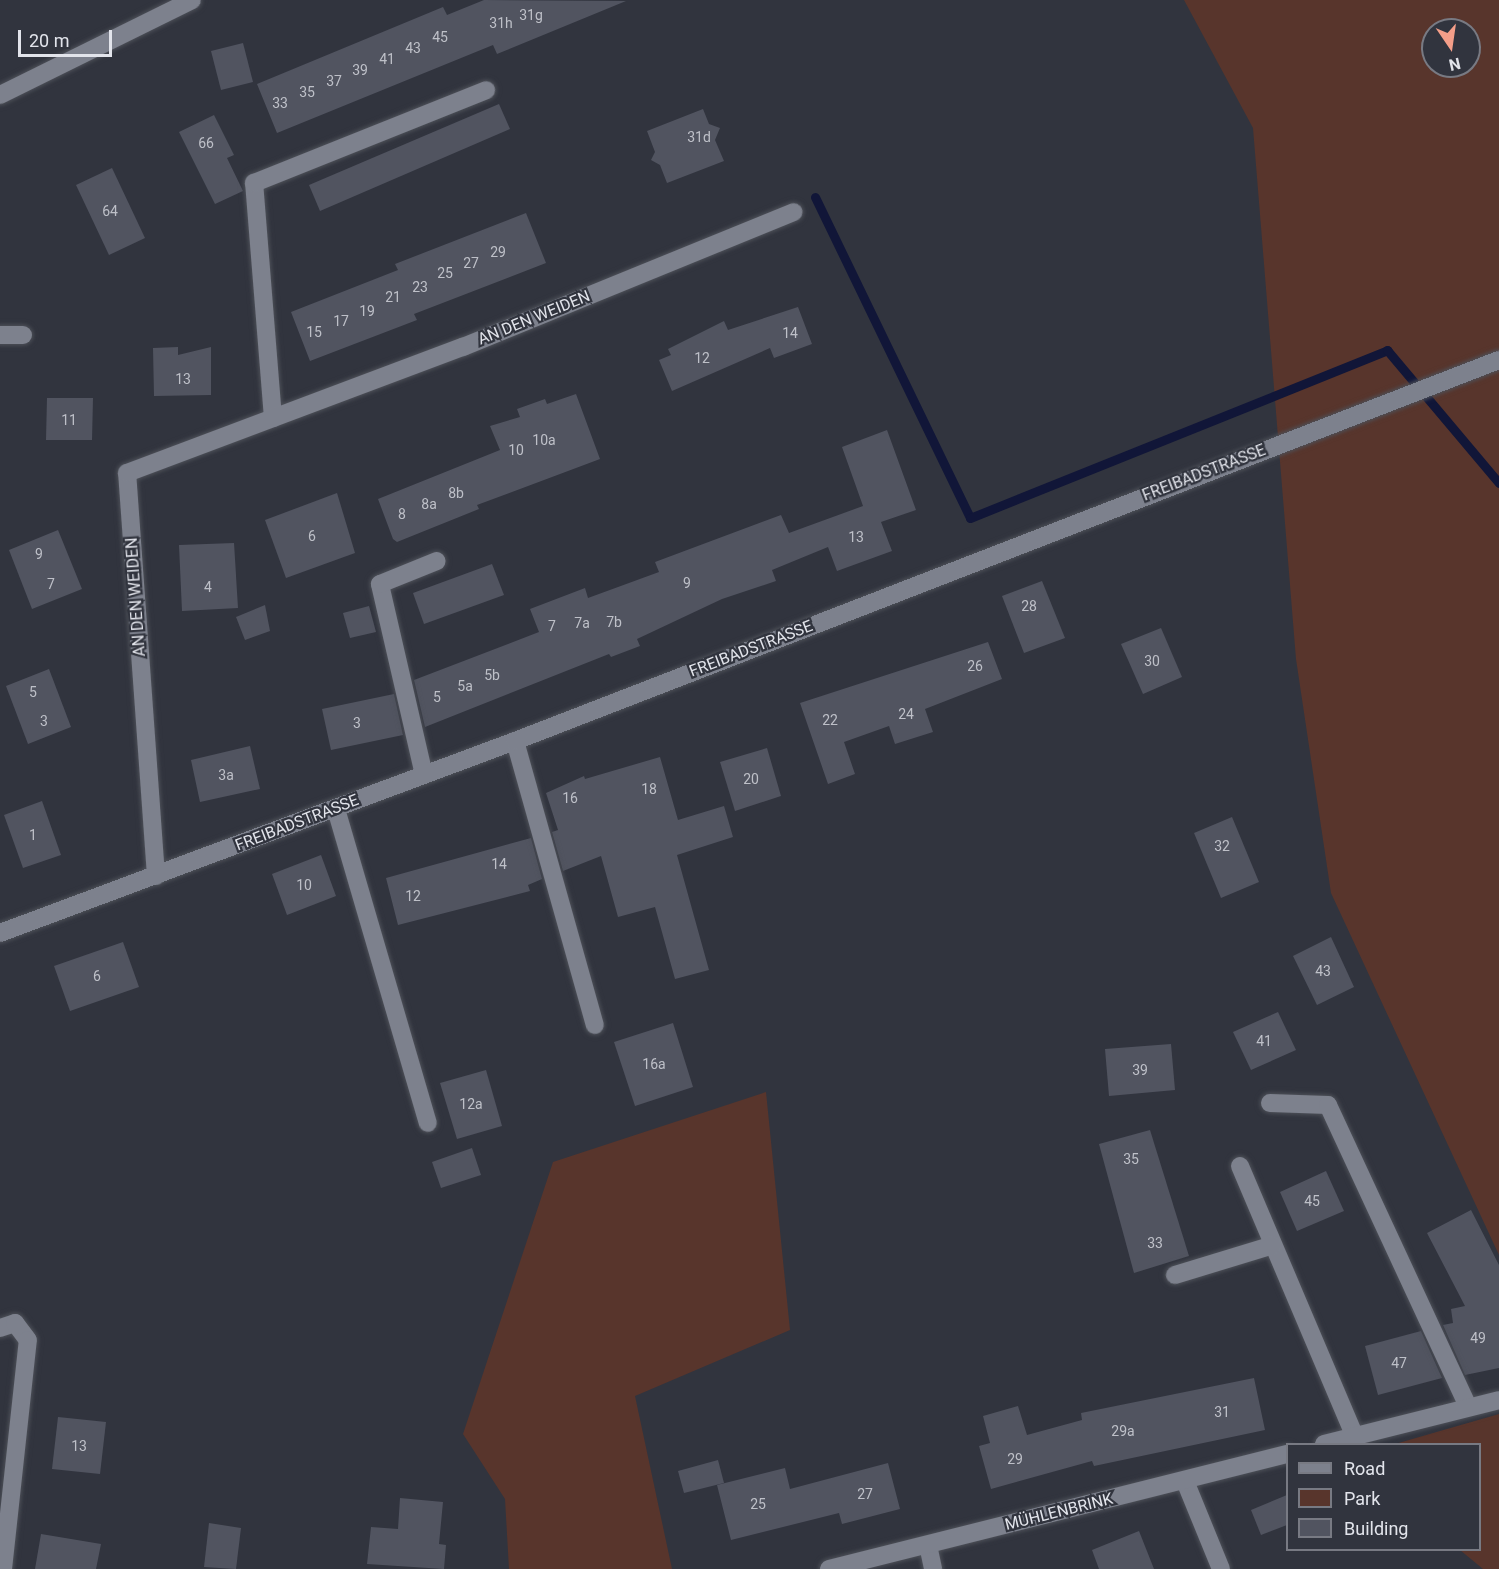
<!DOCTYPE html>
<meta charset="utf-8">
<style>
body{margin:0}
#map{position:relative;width:1499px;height:1569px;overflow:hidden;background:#31343e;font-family:Roboto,sans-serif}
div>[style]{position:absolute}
.green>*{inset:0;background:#58352c}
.stream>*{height:9px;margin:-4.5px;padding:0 4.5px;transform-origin:4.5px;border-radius:4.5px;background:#111638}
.building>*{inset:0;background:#515460}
.roads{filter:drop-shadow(0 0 2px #4d5058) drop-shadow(0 0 2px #4d5058)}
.service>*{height:18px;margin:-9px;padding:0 9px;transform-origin:9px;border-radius:9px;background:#7d818d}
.minor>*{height:18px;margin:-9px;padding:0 9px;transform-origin:9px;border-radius:9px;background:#7d818d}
.tertiary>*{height:18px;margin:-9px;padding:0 9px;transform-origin:9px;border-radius:9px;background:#7d818d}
span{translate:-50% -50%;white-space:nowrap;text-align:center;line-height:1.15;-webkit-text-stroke:4.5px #31343e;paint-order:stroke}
.number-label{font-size:14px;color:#bec0c8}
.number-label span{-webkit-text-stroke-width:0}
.street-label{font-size:16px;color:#e2e4eb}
.legend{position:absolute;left:1286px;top:1443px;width:195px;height:108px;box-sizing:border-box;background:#31343e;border:2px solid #787a83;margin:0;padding:8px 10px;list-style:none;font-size:18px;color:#e2e4eb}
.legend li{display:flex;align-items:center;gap:12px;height:30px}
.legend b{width:30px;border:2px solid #787a83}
.north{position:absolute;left:1421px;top:18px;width:60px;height:60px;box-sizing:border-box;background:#31343e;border:2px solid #787a83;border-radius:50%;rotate:167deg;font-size:16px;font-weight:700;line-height:24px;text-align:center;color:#e2e4eb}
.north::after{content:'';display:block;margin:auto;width:21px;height:27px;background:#f49e89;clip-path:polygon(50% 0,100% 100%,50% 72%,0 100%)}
.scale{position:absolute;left:18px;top:30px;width:94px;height:27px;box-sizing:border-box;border:3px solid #e2e4eb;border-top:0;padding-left:8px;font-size:18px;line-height:21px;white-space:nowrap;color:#e2e4eb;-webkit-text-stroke:4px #31343e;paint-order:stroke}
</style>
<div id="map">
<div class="green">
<i style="clip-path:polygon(evenodd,1184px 0,1499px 0,1499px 1255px,1331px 893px,1296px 659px,1253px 128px,1184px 0,1433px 30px,1469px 30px,1469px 66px,1433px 66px,1433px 30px)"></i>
<i style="clip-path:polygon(766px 1092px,790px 1330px,635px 1396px,672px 1569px,509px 1569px,505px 1499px,463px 1434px,553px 1162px)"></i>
<i style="clip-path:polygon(1499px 1414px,1499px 1569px,1483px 1569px,1460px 1550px,1480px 1550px,1480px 1444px,1395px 1444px)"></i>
</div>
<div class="stream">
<i style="left:815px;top:197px;width:356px;rotate:64.2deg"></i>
<i style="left:970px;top:518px;width:450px;rotate:-21.9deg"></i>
<i style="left:1387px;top:350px;width:174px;rotate:49.9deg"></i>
</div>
<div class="building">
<i style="clip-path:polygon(484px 0,626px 1px,497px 54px,493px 45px,277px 133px,257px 84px,443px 7px,447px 15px)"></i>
<i style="clip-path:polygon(243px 43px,253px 82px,221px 90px,211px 51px)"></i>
<i style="clip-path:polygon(499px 104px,510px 129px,320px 211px,309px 185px)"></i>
<i style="clip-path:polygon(703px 109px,709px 124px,720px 128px,715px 140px,724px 161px,667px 183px,660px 165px,651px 160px,655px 152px,647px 131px)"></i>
<i style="clip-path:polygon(214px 115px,234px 155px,227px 158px,243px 191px,215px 204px,179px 132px)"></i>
<i style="clip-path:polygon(112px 168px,145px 238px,109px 255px,76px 185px)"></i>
<i style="clip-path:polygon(526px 213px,546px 263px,414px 314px,417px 320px,310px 361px,291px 312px,398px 270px,395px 264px)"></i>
<i style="clip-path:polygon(798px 307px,812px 344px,774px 358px,770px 348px,672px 391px,659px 360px,671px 355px,668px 349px,724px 321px,728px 330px)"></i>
<i style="clip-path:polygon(178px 347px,178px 355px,211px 347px,211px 395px,154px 396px,153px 348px)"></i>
<i style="clip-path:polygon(576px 394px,600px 459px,477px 505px,479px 509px,397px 542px,393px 539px,378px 499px,500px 450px,490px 426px,520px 417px,517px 409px,545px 399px,547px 404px)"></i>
<i style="clip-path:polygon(47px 398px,93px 398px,92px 440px,46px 440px)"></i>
<i style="clip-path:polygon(887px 430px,916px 510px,881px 522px,892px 551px,837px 571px,828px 547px,772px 570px,776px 581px,722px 599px,637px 639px,640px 646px,611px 657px,609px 654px,425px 727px,414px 680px,539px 632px,530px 609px,585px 588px,588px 598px,659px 572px,655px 562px,781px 515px,789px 533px,863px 506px,842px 447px)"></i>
<i style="clip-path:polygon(337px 493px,355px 553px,286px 578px,265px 520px)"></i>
<i style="clip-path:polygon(58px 530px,82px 589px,32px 609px,9px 550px)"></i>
<i style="clip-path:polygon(234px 543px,238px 608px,182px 611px,179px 545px)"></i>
<i style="clip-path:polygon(492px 564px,504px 595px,424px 624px,413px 593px)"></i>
<i style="clip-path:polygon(1042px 581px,1065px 638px,1024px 653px,1002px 596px)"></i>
<i style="clip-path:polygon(265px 605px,270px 631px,245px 640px,236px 617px)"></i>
<i style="clip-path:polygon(369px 606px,376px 632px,350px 638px,343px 613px)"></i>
<i style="clip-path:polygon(1161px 628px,1182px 677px,1143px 694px,1121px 644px)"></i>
<i style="clip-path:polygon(988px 642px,1002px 679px,925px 709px,933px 732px,895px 744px,889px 726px,844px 742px,855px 774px,828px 784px,800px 703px)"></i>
<i style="clip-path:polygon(49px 669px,71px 727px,28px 744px,6px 686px)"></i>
<i style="clip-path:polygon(394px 694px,403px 735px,331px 750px,322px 709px)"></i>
<i style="clip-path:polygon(250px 746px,260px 789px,200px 802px,191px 760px)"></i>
<i style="clip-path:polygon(767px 748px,781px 796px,735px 811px,720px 762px)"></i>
<i style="clip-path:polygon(660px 757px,678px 820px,724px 806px,733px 837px,677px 855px,709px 970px,675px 979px,655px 907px,618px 917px,601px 856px,563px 871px,552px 832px,558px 830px,546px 793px,584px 776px,585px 779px)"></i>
<i style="clip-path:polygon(42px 801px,61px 855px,23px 868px,4px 815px)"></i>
<i style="clip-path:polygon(1232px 817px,1259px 882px,1221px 898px,1194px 833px)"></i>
<i style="clip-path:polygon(531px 838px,542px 879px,528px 885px,530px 891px,398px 925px,386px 878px)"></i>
<i style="clip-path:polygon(321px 855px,336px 896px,287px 915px,272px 874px)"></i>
<i style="clip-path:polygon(1331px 937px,1354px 987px,1317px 1005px,1293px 956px)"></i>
<i style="clip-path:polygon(123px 942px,139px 987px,70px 1011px,54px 966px)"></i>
<i style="clip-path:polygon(1278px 1012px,1296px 1050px,1251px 1070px,1233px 1032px)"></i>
<i style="clip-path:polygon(673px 1023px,693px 1087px,635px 1106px,614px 1042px)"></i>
<i style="clip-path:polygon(1171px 1044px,1175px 1090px,1109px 1096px,1105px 1049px)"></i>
<i style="clip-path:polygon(486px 1070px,502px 1126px,457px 1139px,440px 1083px)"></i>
<i style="clip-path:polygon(1150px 1130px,1189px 1256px,1134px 1273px,1099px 1144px)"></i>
<i style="clip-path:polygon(472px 1148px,481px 1175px,441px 1188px,432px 1162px)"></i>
<i style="clip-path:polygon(1326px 1171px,1344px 1211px,1297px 1231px,1280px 1192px)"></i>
<i style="clip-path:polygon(1471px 1210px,1499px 1265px,1499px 1368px,1465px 1375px,1443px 1325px,1453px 1323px,1451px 1309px,1465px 1306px,1427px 1233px)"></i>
<i style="clip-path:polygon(1421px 1331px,1442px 1378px,1378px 1395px,1365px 1346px)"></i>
<i style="clip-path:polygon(1254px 1378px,1265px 1430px,1094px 1466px,1092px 1461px,991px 1489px,979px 1446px,990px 1443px,983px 1416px,1018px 1406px,1027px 1435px,1082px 1420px,1081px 1413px)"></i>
<i style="clip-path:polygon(58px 1417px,106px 1422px,100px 1474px,52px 1469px)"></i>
<i style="clip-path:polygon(718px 1460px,724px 1483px,684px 1493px,678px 1471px)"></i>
<i style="clip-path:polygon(888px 1463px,900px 1509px,842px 1524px,839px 1513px,731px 1540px,717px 1485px,785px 1468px,790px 1489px)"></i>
<i style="clip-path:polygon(1287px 1495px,1287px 1525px,1261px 1535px,1251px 1510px)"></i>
<i style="clip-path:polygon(400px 1498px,443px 1502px,439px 1544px,446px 1545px,444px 1569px,367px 1564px,371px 1527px,398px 1529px)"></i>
<i style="clip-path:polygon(209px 1523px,241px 1528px,236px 1569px,204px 1567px)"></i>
<i style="clip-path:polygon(1139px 1531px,1154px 1569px,1099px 1569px,1092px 1550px)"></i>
<i style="clip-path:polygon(41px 1534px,101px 1544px,96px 1569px,35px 1569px)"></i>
</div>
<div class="roads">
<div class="service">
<i style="left:0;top:335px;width:23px"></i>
<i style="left:515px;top:741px;width:295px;rotate:74.3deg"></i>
<i style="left:424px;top:775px;width:196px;rotate:-103deg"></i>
<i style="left:380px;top:584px;width:61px;rotate:-22deg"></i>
<i style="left:336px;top:809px;width:327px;rotate:73.7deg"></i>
<i style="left:1240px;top:1166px;width:294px;rotate:67deg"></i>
<i style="left:1175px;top:1275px;width:102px;rotate:-17deg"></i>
<i style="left:0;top:1328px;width:16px;rotate:-18deg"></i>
<i style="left:15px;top:1323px;width:21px;rotate:53deg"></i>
<i style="left:928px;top:1545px;width:25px;rotate:78deg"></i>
</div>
<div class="minor">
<i style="left:273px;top:418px;width:236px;rotate:-94.6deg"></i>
<i style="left:254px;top:183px;width:250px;rotate:-21.8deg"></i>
<i style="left:156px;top:876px;width:404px;rotate:-94.1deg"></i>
<i style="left:127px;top:473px;width:359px;rotate:-20.6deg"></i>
<i style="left:463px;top:347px;width:357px;rotate:-22.2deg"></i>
<i style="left:0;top:933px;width:550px;rotate:-20.45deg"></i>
<i style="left:515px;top:741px;width:1055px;rotate:-21.17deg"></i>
<i style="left:1270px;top:1103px;width:58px;rotate:2deg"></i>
<i style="left:1328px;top:1105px;width:333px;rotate:65.1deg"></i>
<i style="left:1324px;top:1444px;width:180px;rotate:-14.1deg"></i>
<i style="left:1185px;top:1481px;width:95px;rotate:67.8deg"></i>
<i style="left:3px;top:1569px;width:230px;rotate:-83.8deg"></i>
<i style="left:829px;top:1569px;width:473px;rotate:-14.1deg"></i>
</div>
<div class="tertiary">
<i style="left:0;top:95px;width:214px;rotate:-26.3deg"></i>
</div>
</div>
<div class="number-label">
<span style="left:531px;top:15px">31g</span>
<span style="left:501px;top:23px">31h</span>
<span style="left:440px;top:37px">45</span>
<span style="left:413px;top:48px">43</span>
<span style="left:387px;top:59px">41</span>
<span style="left:360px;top:70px">39</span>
<span style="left:334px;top:81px">37</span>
<span style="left:307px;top:92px">35</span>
<span style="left:280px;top:103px">33</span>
<span style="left:699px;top:137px">31d</span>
<span style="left:206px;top:143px">66</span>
<span style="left:110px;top:211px">64</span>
<span style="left:498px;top:252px">29</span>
<span style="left:471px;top:263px">27</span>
<span style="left:445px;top:273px">25</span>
<span style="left:420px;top:287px">23</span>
<span style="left:393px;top:297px">21</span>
<span style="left:367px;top:311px">19</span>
<span style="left:341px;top:321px">17</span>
<span style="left:314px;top:332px">15</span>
<span style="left:790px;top:333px">14</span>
<span style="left:702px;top:358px">12</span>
<span style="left:183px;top:379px">13</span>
<span style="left:69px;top:420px">11</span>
<span style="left:544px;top:440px">10a</span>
<span style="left:516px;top:450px">10</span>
<span style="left:456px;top:493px">8b</span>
<span style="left:429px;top:504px">8a</span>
<span style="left:402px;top:514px">8</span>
<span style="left:312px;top:536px">6</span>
<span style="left:856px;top:537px">13</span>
<span style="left:39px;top:554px">9</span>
<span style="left:687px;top:583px">9</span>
<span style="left:51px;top:584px">7</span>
<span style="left:208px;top:587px">4</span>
<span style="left:1029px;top:606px">28</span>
<span style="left:614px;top:622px">7b</span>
<span style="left:582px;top:623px">7a</span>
<span style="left:552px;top:626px">7</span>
<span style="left:1152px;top:661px">30</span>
<span style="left:975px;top:666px">26</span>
<span style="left:492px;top:675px">5b</span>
<span style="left:465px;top:686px">5a</span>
<span style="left:33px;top:692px">5</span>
<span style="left:437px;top:697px">5</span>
<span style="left:906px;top:714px">24</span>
<span style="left:830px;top:720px">22</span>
<span style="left:44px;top:721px">3</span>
<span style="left:357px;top:723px">3</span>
<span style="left:226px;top:775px">3a</span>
<span style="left:751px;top:779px">20</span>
<span style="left:649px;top:789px">18</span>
<span style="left:570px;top:798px">16</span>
<span style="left:33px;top:835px">1</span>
<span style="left:1222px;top:846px">32</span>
<span style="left:499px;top:864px">14</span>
<span style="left:304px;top:885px">10</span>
<span style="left:413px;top:896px">12</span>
<span style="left:1323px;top:971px">43</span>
<span style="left:97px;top:976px">6</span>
<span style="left:1264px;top:1041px">41</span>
<span style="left:654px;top:1064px">16a</span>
<span style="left:1140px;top:1070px">39</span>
<span style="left:471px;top:1104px">12a</span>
<span style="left:1131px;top:1159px">35</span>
<span style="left:1312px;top:1201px">45</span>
<span style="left:1155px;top:1243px">33</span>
<span style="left:1478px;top:1338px">49</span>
<span style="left:1399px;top:1363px">47</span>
<span style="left:1222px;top:1412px">31</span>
<span style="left:1123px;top:1431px">29a</span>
<span style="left:79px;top:1446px">13</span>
<span style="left:1015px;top:1459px">29</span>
<span style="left:865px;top:1494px">27</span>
<span style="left:758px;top:1504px">25</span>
</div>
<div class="street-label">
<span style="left:534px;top:318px;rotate:-22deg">AN DEN WEIDEN</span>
<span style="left:1204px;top:473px;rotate:-21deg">FREIBADSTRASSE</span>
<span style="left:136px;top:597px;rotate:-94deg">AN DEN WEIDEN</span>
<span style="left:751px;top:649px;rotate:-21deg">FREIBADSTRASSE</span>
<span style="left:297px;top:823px;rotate:-21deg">FREIBADSTRASSE</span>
<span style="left:1059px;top:1512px;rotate:-14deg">MÜHLENBRINK</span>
</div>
<ul class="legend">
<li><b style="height:8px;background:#7d818d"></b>Road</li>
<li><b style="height:16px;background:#58352c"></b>Park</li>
<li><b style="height:16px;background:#515460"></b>Building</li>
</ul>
<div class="north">N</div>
<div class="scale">20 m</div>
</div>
